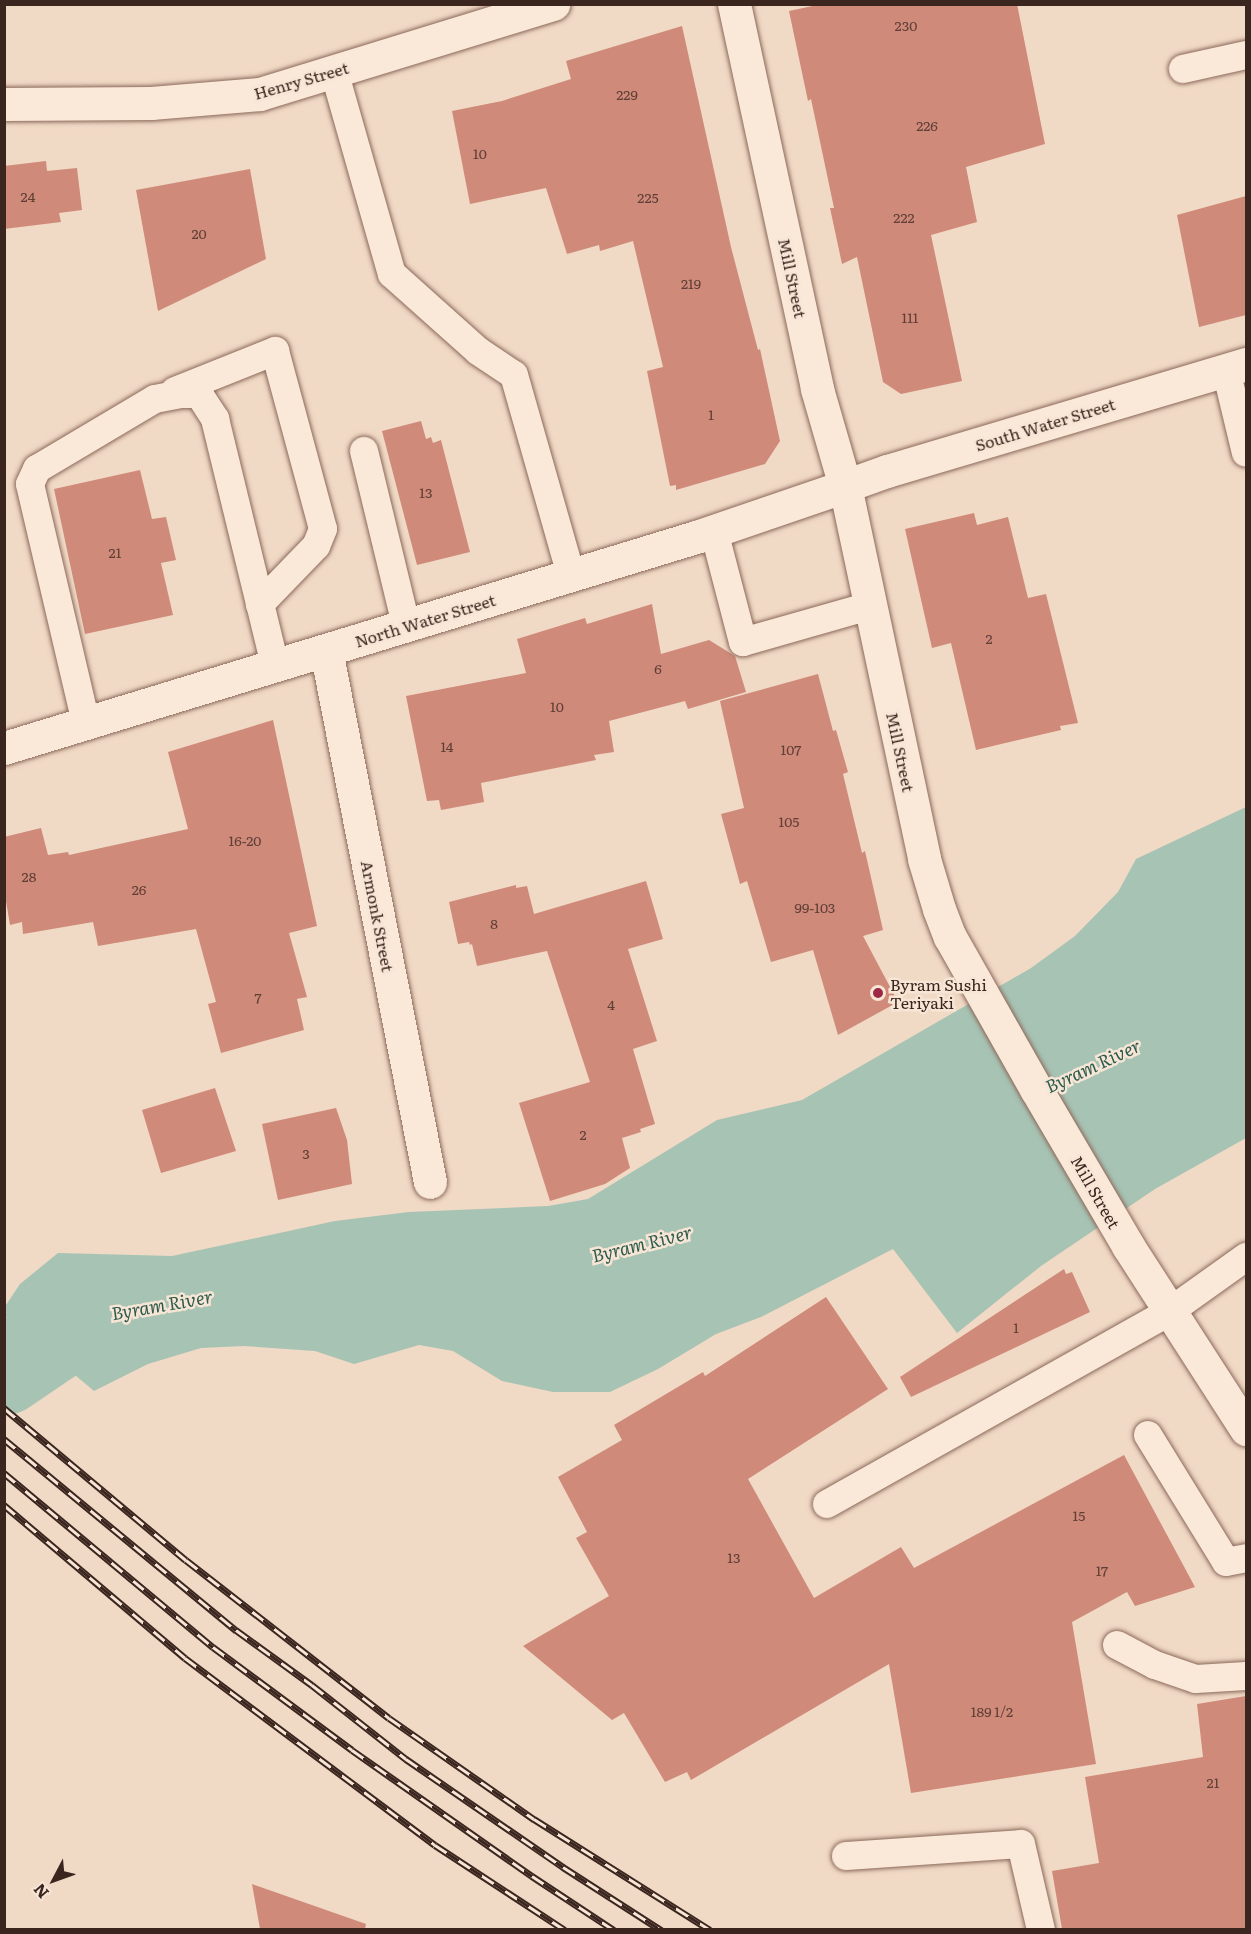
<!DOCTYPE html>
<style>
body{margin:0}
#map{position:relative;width:1251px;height:1934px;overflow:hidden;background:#f0d9c5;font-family:Literata,serif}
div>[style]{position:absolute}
.water>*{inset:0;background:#a7c3b4}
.river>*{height:87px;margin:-43.5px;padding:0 43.5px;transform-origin:43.5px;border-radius:43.5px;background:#a7c3b4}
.building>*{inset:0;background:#cf8a7a}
.roads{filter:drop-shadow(0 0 2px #8c695a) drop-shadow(0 0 2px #8c695a)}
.service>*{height:28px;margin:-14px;padding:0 14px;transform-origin:14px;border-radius:14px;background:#fae9d9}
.minor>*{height:33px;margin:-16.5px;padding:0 16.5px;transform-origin:16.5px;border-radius:16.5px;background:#fae9d9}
.tertiary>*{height:33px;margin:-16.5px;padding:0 16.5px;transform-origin:16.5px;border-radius:16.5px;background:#fae9d9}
.secondary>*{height:33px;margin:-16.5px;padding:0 16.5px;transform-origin:16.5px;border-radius:16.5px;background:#fae9d9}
.rail>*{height:7px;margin-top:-3.5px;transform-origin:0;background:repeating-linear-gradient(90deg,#f7e5d5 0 14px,#3b261f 0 28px);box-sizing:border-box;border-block:2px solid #3b261f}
.dots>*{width:16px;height:16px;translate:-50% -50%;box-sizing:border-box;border:3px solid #f7e5d5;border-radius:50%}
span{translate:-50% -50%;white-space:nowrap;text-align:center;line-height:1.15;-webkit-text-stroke:5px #f7e5d5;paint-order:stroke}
.number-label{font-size:14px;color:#603f36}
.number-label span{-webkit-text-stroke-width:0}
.street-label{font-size:16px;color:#3b261f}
.poi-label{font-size:16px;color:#3b261f}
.left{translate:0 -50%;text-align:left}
.water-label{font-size:18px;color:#2d5c4e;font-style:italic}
.frame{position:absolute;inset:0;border:6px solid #3b261f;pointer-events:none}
.north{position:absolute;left:24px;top:1850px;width:60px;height:60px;-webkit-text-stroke:4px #f7e5d5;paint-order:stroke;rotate:229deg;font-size:16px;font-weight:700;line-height:24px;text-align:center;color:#3b261f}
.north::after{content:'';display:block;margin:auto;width:21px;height:27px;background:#3b261f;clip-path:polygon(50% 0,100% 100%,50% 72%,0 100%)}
</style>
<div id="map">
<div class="water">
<i style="clip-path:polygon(1246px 807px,1246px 1138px,1155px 1189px,1041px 1266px,957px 1333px,893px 1249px,761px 1317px,716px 1334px,658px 1369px,610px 1392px,553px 1392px,502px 1381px,453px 1351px,419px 1345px,354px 1364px,315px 1351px,244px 1346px,201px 1348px,148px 1364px,94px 1391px,5px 1316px,4px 1308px,20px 1284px,58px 1253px,172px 1256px,335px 1221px,409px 1212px,548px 1206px,588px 1199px,717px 1120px,802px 1100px,1031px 968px,1075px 936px,1118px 892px,1136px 859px)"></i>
</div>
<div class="river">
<i style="left:4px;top:1371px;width:60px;rotate:-34.2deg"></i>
<i style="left:54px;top:1337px;width:64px;rotate:-23.8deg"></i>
<i style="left:113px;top:1311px;width:40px;rotate:-10deg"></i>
</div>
<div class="building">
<i style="clip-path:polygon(822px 4px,1017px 4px,1045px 144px,966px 167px,977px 222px,931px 235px,962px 381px,901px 394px,883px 382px,857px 257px,842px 264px,830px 208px,834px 208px,811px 99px,808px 101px,789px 11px)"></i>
<i style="clip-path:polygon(682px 26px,731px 247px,758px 350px,760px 349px,780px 441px,765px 464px,676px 490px,676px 485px,670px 486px,647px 371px,663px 367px,633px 241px,600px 251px,599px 245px,567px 254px,546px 188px,470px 204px,452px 111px,502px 101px,571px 79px,566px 61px)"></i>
<i style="clip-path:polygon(46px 161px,47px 171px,77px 168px,82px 210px,59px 213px,61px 222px,4px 229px,4px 166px)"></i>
<i style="clip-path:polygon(250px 169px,266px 259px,158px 311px,136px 190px)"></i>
<i style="clip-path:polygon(1246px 196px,1246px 315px,1199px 327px,1177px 215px)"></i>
<i style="clip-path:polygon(421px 421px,426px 439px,431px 437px,433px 443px,441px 440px,470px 552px,417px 565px,382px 431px)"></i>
<i style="clip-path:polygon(140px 470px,152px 519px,166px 517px,176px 560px,161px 563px,173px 615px,85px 634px,54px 489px)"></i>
<i style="clip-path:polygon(974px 513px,977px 525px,1008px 517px,1028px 598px,1046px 594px,1078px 723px,1060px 726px,1061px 730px,976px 750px,951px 643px,932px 648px,905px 529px)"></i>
<i style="clip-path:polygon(652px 604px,661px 654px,709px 640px,735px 656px,746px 692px,688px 709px,685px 701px,609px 721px,614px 752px,594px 755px,596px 760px,481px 783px,484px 802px,441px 810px,439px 800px,427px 801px,406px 696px,526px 673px,517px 639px,585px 618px,587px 624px)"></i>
<i style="clip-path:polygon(818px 674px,833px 731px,836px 730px,848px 772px,843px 774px,862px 853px,865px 851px,883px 930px,863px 936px,898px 1002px,838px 1035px,813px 950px,771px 962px,747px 881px,740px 884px,721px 814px,744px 808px,720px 701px)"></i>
<i style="clip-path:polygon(273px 720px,317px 926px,289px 933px,307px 997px,297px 999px,304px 1030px,221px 1053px,208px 1004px,216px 1002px,196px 929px,98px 946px,93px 922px,23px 934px,22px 922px,10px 925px,4px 889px,4px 837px,41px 828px,48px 855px,68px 852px,69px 855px,188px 829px,168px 752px)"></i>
<i style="clip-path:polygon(646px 881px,663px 939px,628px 949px,657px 1041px,633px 1049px,655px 1124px,640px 1129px,641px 1132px,622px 1138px,630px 1168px,605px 1184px,550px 1201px,519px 1103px,590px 1082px,547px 951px,477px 966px,472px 944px,470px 945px,469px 942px,458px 944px,449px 902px,516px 885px,516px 888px,527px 886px,534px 914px)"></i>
<i style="clip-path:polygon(215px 1088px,236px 1151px,161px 1173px,142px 1110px)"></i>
<i style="clip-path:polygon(336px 1108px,347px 1140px,352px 1184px,278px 1200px,262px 1124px)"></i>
<i style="clip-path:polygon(1064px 1269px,1066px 1274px,1072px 1272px,1090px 1312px,911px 1397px,900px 1377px)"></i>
<i style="clip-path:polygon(826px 1297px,888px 1389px,748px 1479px,814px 1598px,901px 1547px,914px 1568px,1124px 1455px,1195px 1587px,1135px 1606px,1127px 1592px,1072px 1622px,1096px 1764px,911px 1793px,889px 1664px,691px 1780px,687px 1772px,665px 1782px,624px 1713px,612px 1720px,523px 1646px,609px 1596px,576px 1538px,587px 1532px,558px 1477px,622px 1440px,614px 1425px,703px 1372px,705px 1376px)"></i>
<i style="clip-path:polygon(1246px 1696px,1246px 1929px,1062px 1929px,1052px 1871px,1099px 1863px,1085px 1777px,1203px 1757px,1197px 1704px)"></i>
<i style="clip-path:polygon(252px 1884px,366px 1924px,365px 1929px,260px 1929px)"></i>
</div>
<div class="roads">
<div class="service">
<i style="left:1183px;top:69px;width:65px;rotate:-12.5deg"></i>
<i style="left:334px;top:71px;width:211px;rotate:74.1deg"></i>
<i style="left:392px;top:274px;width:115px;rotate:41.8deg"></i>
<i style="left:478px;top:351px;width:43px;rotate:33.7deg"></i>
<i style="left:514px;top:375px;width:208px;rotate:74.1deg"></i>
<i style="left:1226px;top:370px;width:85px;rotate:76.5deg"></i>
<i style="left:175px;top:391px;width:108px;rotate:-21.8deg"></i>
<i style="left:275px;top:351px;width:184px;rotate:74.9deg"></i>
<i style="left:323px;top:529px;width:18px;rotate:112deg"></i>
<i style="left:316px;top:546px;width:81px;rotate:134deg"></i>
<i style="left:364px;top:451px;width:179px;rotate:76.4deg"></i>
<i style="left:714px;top:531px;width:115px;rotate:75.4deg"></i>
<i style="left:743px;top:642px;width:131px;rotate:-15.9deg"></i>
<i style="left:86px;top:723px;width:245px;rotate:-103.2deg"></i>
<i style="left:30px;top:484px;width:17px;rotate:-65deg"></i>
<i style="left:37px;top:469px;width:137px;rotate:-30.7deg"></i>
<i style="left:155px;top:399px;width:25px;rotate:-11deg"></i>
<i style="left:180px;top:394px;width:19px"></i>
<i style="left:199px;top:394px;width:30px;rotate:57deg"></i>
<i style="left:215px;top:419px;width:253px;rotate:76.3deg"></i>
<i style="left:1148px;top:1435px;width:149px;rotate:58.4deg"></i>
<i style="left:1226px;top:1562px;width:20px;rotate:-11deg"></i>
<i style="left:827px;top:1504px;width:392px;rotate:-29.3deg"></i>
<i style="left:1169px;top:1312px;width:95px;rotate:-35.5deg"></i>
<i style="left:1117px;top:1645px;width:43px;rotate:27.8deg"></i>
<i style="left:1155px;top:1665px;width:43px;rotate:18.9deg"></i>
<i style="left:1196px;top:1679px;width:50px;rotate:-3.4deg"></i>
<i style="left:846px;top:1856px;width:175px;rotate:-3.9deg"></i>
<i style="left:1021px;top:1844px;width:88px;rotate:76.9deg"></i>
</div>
<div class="minor">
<i style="left:4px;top:104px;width:147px;rotate:-0.4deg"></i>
<i style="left:151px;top:103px;width:109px;rotate:-4.7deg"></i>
<i style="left:260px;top:94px;width:307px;rotate:-17.1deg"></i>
<i style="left:845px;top:486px;width:45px;rotate:-19.7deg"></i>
<i style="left:887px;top:471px;width:375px;rotate:-16.6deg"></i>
<i style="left:326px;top:650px;width:542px;rotate:78.94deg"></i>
</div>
<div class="tertiary">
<i style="left:4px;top:748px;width:727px;rotate:-16.96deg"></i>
<i style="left:699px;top:536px;width:154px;rotate:-18.9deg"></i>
<i style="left:1036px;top:1089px;width:182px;rotate:59.6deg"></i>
<i style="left:1128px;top:1246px;width:218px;rotate:57.2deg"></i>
</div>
<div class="secondary">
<i style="left:734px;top:4px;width:394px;rotate:77.8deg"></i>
<i style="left:817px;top:389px;width:101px;rotate:73.9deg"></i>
<i style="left:845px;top:486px;width:381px;rotate:78deg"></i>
<i style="left:924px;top:859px;width:52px;rotate:73.3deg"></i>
<i style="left:939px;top:909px;width:30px;rotate:69deg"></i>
<i style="left:950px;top:937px;width:175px;rotate:60.5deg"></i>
</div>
</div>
<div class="rail">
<i style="left:4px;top:1408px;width:237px;rotate:39.9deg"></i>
<i style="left:186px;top:1560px;width:257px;rotate:37.9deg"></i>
<i style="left:389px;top:1718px;width:177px;rotate:34.9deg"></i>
<i style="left:534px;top:1819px;width:208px;rotate:32.2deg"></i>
<i style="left:4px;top:1439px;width:301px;rotate:39.5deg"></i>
<i style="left:236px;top:1630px;width:94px;rotate:35.9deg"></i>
<i style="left:312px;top:1685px;width:120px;rotate:38.2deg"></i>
<i style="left:406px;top:1759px;width:191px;rotate:34.5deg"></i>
<i style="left:563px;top:1867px;width:117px;rotate:32.7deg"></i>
<i style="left:4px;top:1473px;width:272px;rotate:39.8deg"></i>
<i style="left:213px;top:1647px;width:173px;rotate:36.5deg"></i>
<i style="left:352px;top:1750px;width:220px;rotate:35deg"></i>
<i style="left:532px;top:1876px;width:98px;rotate:33.4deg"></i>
<i style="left:4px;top:1505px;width:237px;rotate:40.2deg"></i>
<i style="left:185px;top:1658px;width:312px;rotate:36.8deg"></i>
<i style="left:435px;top:1845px;width:155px;rotate:33.2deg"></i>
</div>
<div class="dots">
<i style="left:878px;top:993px;background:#9d2844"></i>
</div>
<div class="number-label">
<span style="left:906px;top:25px">230</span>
<span style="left:627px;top:94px">229</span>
<span style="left:927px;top:125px">226</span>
<span style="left:480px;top:153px">10</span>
<span style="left:28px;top:196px">24</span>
<span style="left:648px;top:197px">225</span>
<span style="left:904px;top:217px">222</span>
<span style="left:199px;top:233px">20</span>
<span style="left:691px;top:283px">219</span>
<span style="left:910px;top:317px">111</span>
<span style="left:711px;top:414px">1</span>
<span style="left:426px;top:492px">13</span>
<span style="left:115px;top:552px">21</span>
<span style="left:989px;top:638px">2</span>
<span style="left:658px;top:668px">6</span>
<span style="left:557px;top:706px">10</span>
<span style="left:447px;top:746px">14</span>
<span style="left:791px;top:749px">107</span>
<span style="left:789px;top:821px">105</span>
<span style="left:245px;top:840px">16-20</span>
<span style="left:29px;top:876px">28</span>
<span style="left:139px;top:889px">26</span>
<span style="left:815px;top:907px">99-103</span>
<span style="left:494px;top:923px">8</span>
<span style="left:258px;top:997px">7</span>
<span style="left:611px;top:1004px">4</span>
<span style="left:583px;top:1134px">2</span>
<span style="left:306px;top:1153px">3</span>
<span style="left:1016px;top:1327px">1</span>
<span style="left:1079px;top:1515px">15</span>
<span style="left:734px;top:1557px">13</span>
<span style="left:1102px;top:1570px">17</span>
<span style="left:992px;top:1711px">189 1/2</span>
<span style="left:1213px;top:1782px">21</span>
</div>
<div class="street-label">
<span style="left:301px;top:80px;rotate:-16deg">Henry Street</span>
<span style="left:793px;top:278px;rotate:78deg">Mill Street</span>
<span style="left:1045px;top:424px;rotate:-17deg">South Water Street</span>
<span style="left:425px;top:620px;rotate:-17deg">North Water Street</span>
<span style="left:901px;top:752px;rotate:78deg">Mill Street</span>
<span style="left:378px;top:916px;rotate:79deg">Armonk Street</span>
<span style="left:1096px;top:1192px;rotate:60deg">Mill Street</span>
</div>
<div class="poi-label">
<span class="left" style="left:890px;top:993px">Byram Sushi<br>Teriyaki</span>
</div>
<div class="water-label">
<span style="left:1093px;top:1066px;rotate:-25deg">Byram River</span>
<span style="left:642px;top:1244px;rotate:-14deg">Byram River</span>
<span style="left:162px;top:1305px;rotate:-10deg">Byram River</span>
</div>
<div class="frame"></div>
<div class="north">N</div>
</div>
